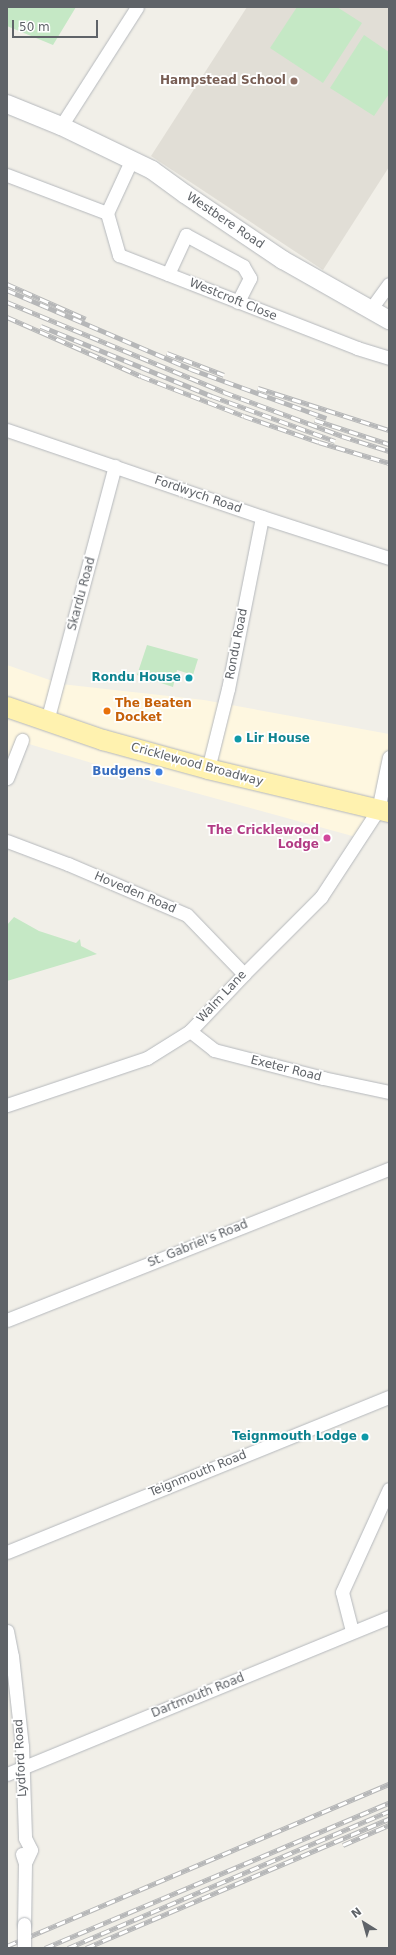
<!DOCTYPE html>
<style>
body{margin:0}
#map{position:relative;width:396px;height:1955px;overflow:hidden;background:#f1efe8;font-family:"DejaVu Sans",sans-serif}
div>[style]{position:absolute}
.commercial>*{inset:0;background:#fef7e0}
.education>*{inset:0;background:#e1ded6}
.green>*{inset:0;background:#c5e8c5}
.roads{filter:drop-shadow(0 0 1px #b5b8bc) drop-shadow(0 0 1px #b5b8bc)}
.street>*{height:13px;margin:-6.5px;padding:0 6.5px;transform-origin:6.5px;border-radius:6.5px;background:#fff}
.secondary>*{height:18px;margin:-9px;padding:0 9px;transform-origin:9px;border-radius:9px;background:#fff}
.primary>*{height:20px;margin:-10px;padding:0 10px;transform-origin:10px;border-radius:10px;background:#fff2af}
.rail>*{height:4.5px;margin-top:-2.25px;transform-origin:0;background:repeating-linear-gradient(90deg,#fff 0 9px,#b6b7b8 0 18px);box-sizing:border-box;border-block:1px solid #b6b7b8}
.bridges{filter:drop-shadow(0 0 1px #b5b8bc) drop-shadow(0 0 1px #b5b8bc)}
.street-bridge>*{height:13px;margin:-6.5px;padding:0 6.5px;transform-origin:6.5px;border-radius:6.5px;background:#fff}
.dots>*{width:11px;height:11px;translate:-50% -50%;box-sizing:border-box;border:2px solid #fff;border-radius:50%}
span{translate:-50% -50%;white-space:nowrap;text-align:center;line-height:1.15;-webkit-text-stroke:3.5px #fff;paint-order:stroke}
.education-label{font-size:12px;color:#785e54;font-weight:700}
.right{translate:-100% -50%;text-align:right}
.street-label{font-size:12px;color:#5f6368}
.culture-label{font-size:12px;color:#0d838f;font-weight:700}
.left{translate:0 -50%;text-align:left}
.food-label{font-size:12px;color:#c56008;font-weight:700}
.shop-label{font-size:12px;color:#366cbe;font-weight:700}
.hotel-label{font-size:12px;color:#b23c85;font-weight:700}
.frame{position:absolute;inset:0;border:8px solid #5f6368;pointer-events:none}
.north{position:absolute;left:344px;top:1903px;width:40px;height:40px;-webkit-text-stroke:3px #fff;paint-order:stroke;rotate:323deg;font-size:11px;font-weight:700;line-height:16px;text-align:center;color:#5f6368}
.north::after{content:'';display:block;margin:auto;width:14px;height:18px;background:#5f6368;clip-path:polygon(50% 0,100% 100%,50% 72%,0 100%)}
.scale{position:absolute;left:12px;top:20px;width:86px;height:18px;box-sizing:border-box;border:2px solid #5f6368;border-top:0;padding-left:5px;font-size:12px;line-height:14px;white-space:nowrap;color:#5f6368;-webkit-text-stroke:3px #fff;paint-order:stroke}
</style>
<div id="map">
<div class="commercial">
<i style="clip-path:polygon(7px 665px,61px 684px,204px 700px,389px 734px,389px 744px,379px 807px,356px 837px,148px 780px,29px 744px,7px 775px)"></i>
</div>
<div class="education">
<i style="clip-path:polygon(247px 7px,389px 7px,389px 167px,323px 270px,151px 156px)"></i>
</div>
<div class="green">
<i style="clip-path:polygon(7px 7px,76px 7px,53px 45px,7px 26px)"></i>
<i style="clip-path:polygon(297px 7px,337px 7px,362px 23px,323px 83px,270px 48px)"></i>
<i style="clip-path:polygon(364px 35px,389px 52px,389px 94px,374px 116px,330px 88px)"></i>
<i style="clip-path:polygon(147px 645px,198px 659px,193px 675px,177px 670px,173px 687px,137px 675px)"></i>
<i style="clip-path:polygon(14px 917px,39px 931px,76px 943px,80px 939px,81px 946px,97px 954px,7px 981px,7px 925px)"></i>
</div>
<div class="roads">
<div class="street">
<i style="left:61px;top:126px;width:141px;rotate:-57.4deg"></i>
<i style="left:7px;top:175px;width:107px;rotate:20.8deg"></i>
<i style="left:107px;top:213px;width:44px;rotate:74.1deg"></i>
<i style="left:119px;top:255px;width:256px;rotate:21.3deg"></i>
<i style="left:357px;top:348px;width:34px;rotate:17deg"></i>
<i style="left:107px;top:213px;width:60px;rotate:-65.2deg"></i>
<i style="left:168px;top:274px;width:43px;rotate:-65.2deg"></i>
<i style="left:186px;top:235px;width:65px;rotate:28.5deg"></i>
<i style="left:243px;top:266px;width:14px;rotate:60deg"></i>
<i style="left:250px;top:278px;width:27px;rotate:117deg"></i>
<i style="left:370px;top:310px;width:32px;rotate:-54deg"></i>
<i style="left:7px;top:430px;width:269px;rotate:18.8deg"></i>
<i style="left:262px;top:517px;width:133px;rotate:17.9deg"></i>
<i style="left:47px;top:721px;width:264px;rotate:-75.1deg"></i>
<i style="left:208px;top:769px;width:82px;rotate:-76deg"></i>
<i style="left:228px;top:689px;width:175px;rotate:-78.8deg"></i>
<i style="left:7px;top:778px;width:41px;rotate:-68.5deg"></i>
<i style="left:7px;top:841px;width:65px;rotate:20.7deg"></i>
<i style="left:68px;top:864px;width:129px;rotate:23.2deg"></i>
<i style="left:187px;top:915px;width:82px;rotate:46deg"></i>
<i style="left:190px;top:1031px;width:31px;rotate:38deg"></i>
<i style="left:214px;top:1050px;width:113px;rotate:14.4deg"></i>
<i style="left:323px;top:1078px;width:67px;rotate:12deg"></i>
<i style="left:7px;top:1105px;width:148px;rotate:-18.6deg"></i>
<i style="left:147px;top:1058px;width:51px;rotate:-32.1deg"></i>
<i style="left:190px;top:1031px;width:79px;rotate:-46.5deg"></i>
<i style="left:244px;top:974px;width:109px;rotate:-45deg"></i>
<i style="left:321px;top:897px;width:104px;rotate:-56.8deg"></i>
<i style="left:378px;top:810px;width:54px;rotate:-78.3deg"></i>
<i style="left:7px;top:1320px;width:411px;rotate:-21.6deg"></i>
<i style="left:7px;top:1552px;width:412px;rotate:-22.1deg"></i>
<i style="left:7px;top:1631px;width:25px;rotate:79deg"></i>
<i style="left:12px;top:1656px;width:91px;rotate:83.7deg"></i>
<i style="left:22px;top:1746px;width:92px;rotate:88.1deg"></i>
<i style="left:25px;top:1838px;width:13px;rotate:63deg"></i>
<i style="left:31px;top:1850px;width:14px;rotate:115deg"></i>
<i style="left:352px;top:1631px;width:40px;rotate:-104.4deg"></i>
<i style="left:342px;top:1592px;width:113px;rotate:-65.5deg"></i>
<i style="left:7px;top:1774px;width:413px;rotate:-22.3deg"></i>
<i style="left:22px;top:1854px;width:9px;rotate:72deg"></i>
<i style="left:25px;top:1863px;width:61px;rotate:90.9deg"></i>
</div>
<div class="secondary">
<i style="left:7px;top:104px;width:58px;rotate:22.2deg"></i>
<i style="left:61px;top:126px;width:101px;rotate:25.8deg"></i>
<i style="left:152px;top:170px;width:41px;rotate:36deg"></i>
<i style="left:185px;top:194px;width:118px;rotate:34deg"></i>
<i style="left:283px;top:260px;width:122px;rotate:29.5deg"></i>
</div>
<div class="primary">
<i style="left:7px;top:707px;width:102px;rotate:19deg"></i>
<i style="left:103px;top:740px;width:109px;rotate:15.4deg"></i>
<i style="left:208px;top:769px;width:186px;rotate:13.4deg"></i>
</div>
</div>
<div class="rail">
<i style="left:7px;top:284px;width:86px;rotate:23.9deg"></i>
<i style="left:7px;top:290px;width:200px;rotate:23.2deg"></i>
<i style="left:191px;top:369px;width:144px;rotate:19.9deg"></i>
<i style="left:7px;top:302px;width:235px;rotate:22.5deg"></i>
<i style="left:224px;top:392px;width:126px;rotate:20.4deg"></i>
<i style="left:342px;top:436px;width:49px;rotate:17.7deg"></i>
<i style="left:7px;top:317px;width:146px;rotate:23.8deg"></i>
<i style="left:141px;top:376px;width:110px;rotate:21.2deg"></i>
<i style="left:244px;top:416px;width:79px;rotate:19.1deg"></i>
<i style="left:319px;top:442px;width:73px;rotate:16.7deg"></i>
<i style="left:41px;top:326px;width:185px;rotate:22.3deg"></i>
<i style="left:212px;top:396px;width:131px;rotate:20.1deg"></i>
<i style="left:167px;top:353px;width:61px;rotate:21.1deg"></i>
<i style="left:258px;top:388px;width:138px;rotate:17.8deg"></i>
<i style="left:315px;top:420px;width:78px;rotate:18deg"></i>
<i style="left:343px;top:1845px;width:50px;rotate:-23.5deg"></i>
<i style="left:7px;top:1946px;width:415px;rotate:-23deg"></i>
<i style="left:45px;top:1948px;width:373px;rotate:-22.9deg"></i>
<i style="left:68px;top:1948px;width:349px;rotate:-23.1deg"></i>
<i style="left:86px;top:1948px;width:329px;rotate:-23.1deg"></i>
</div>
<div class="bridges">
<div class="street-bridge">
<i style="left:24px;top:1948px;width:24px;rotate:-90deg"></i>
</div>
</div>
<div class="dots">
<i style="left:294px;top:81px;background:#8d6e63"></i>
<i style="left:189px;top:678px;background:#0f9aa8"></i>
<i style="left:107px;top:711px;background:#e8710a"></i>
<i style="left:238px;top:739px;background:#0f9aa8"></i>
<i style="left:159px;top:772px;background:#3f7fe0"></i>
<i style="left:327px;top:838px;background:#d1479c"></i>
<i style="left:365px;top:1437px;background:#0f9aa8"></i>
</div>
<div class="education-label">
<span class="right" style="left:286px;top:81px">Hampstead School</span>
</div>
<div class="street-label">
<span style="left:225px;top:221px;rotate:34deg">Westbere Road</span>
<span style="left:233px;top:300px;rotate:22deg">Westcroft Close</span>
<span style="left:198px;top:495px;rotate:19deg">Fordwych Road</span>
<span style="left:82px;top:594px;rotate:-75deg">Skardu Road</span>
<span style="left:237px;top:644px;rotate:-79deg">Rondu Road</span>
<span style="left:197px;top:765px;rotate:15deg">Cricklewood Broadway</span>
<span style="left:135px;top:893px;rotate:23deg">Hoveden Road</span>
<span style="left:222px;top:997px;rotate:-47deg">Walm Lane</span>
<span style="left:286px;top:1069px;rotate:14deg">Exeter Road</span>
<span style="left:198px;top:1244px;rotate:-22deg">St. Gabriel's Road</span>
<span style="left:198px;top:1474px;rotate:-22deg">Teignmouth Road</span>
<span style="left:198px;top:1696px;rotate:-22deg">Dartmouth Road</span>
<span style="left:21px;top:1758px;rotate:-93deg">Lydford Road</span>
</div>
<div class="culture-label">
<span class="right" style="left:181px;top:678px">Rondu House</span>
<span class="left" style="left:246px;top:739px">Lir House</span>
<span class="right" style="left:357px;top:1437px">Teignmouth Lodge</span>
</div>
<div class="food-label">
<span class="left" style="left:115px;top:711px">The Beaten<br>Docket</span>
</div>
<div class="shop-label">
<span class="right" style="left:151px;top:772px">Budgens</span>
</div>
<div class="hotel-label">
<span class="right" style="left:319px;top:838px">The Cricklewood<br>Lodge</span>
</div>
<div class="frame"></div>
<div class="north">N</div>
<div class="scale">50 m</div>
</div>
